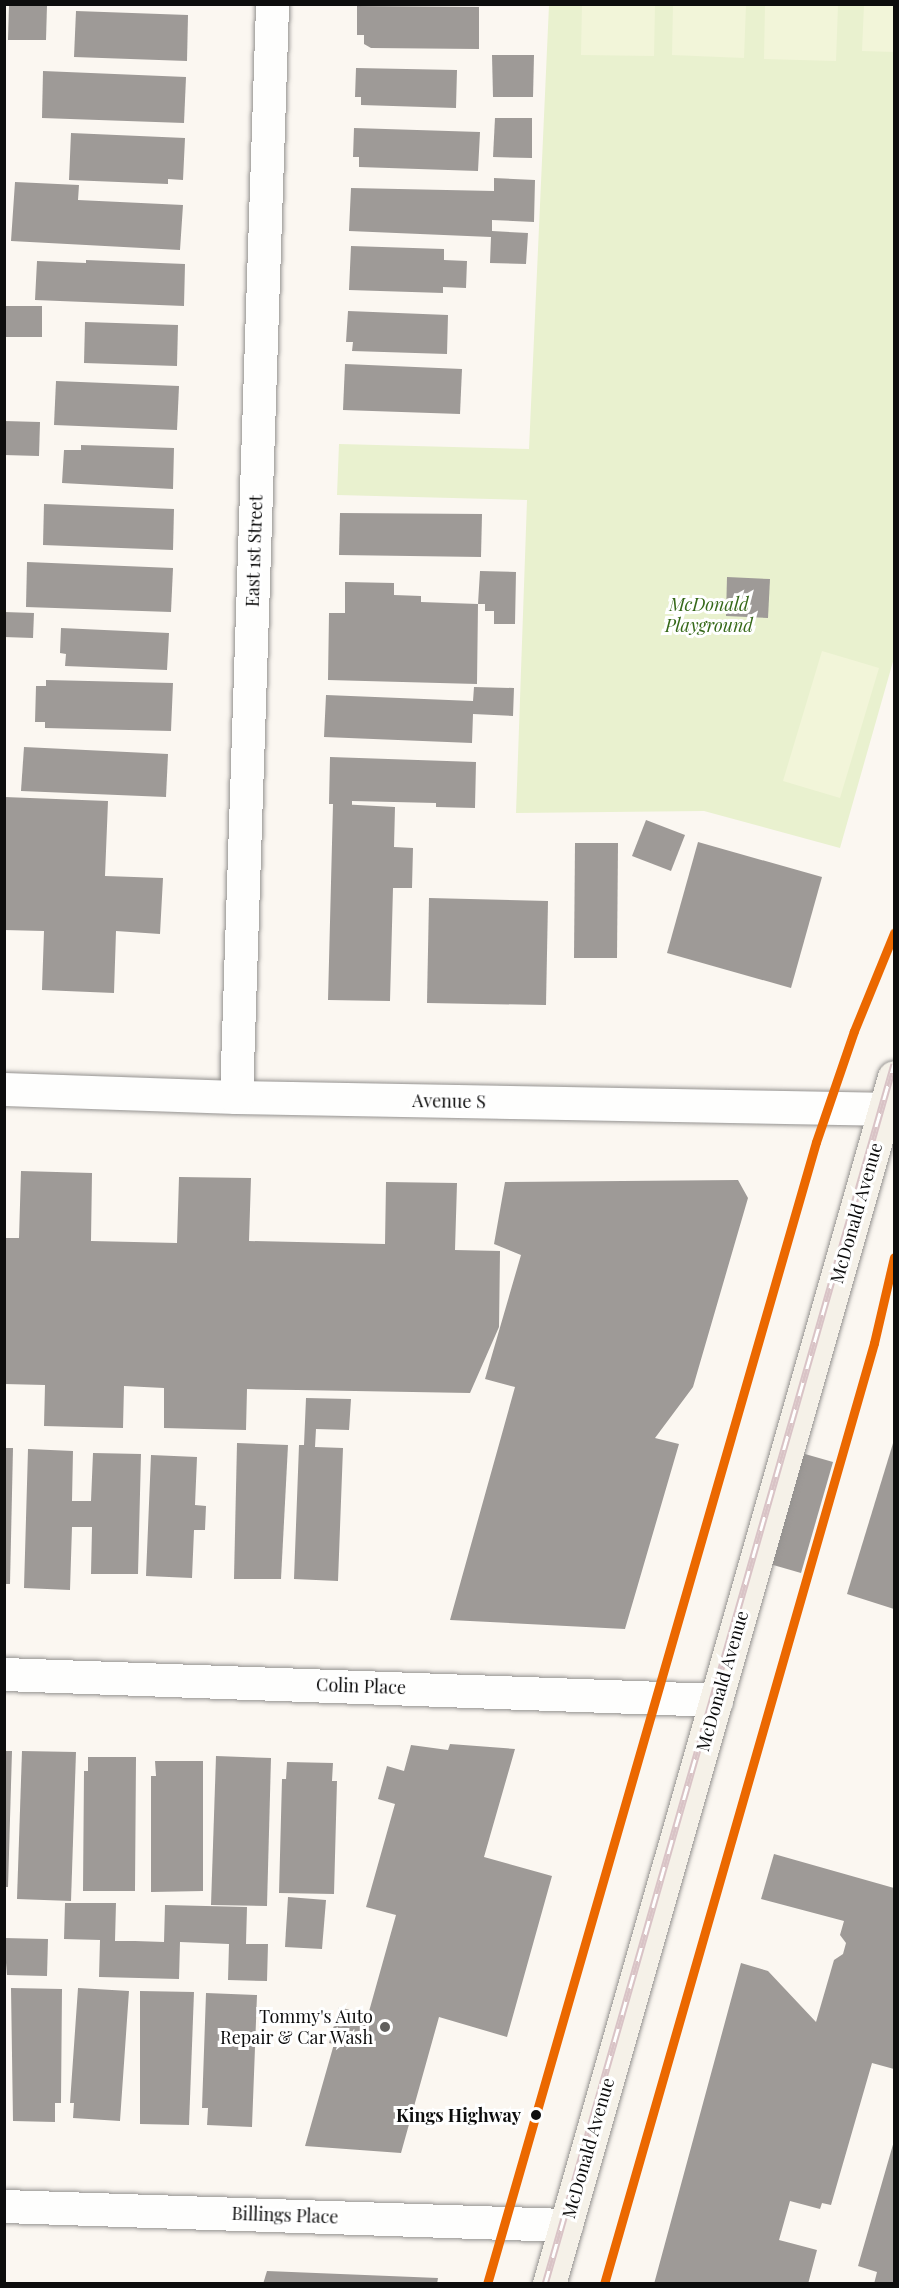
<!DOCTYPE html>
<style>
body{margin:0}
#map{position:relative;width:899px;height:2288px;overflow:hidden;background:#fbf7f1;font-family:"Playfair Display",serif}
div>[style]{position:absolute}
.green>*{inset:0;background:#e9f1cf}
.pitch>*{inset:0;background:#f2f5d9}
.building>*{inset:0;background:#9e9a97}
.roads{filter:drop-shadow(0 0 2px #949290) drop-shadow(0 0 2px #949290)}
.minor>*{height:33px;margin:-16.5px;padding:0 16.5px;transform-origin:16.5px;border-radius:16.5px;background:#fefefd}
.secondary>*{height:33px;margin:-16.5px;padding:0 16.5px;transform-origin:16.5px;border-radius:16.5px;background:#f5f1e8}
.rail>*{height:7px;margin-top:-3.5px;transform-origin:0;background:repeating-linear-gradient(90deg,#fff 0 14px,#d9c3c6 0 28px);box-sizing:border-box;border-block:2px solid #d9c3c6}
.metro-1>*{height:9px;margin:-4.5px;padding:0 4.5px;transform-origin:4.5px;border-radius:4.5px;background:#eb6800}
.dots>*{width:16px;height:16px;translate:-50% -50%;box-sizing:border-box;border:3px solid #fff;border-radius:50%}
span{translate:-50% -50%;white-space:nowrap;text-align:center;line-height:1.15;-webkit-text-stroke:6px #fff;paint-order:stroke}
.street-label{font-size:18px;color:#0d0d0d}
.park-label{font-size:18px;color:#366919;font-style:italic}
.poi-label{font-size:18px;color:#0d0d0d}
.right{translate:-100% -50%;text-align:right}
.stop-label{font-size:18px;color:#0d0d0d;font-weight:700}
.frame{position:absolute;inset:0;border:6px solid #0d0d0d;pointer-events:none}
</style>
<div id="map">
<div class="green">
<i style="clip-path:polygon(549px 5px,894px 5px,894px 658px,840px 848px,704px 811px,516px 813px,527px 500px,337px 495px,339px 444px,529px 449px)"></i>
</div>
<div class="pitch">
<i style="clip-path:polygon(582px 5px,655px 5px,654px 56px,581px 55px)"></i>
<i style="clip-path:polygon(673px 5px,746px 5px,744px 58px,672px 55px)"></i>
<i style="clip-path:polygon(765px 5px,838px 5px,836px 61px,764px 59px)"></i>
<i style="clip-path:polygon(864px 5px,894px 5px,894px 52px,862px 51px)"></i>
<i style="clip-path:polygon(822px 651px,879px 668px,840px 798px,783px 781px)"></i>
</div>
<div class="building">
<i style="clip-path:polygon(9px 5px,47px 5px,46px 40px,8px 40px)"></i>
<i style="clip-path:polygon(357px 6px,479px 7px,479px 49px,371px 48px,364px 44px,364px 35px,357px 35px)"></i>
<i style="clip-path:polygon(76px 11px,188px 15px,187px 61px,74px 57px)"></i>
<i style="clip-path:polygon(492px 55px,534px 55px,533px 97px,493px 97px)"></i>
<i style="clip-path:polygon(356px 68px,457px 70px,456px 108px,361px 105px,361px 97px,355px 97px)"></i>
<i style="clip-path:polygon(43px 71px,186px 77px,184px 123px,42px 118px)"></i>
<i style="clip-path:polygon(495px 118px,532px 118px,532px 158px,493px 157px)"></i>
<i style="clip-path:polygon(354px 128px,480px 132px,478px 171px,359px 167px,359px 157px,353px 157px)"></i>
<i style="clip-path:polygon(71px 133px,185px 138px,183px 180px,168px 179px,168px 184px,69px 180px)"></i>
<i style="clip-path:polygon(494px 178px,535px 180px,534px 222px,492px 220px,492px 231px,528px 233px,526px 264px,490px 263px,491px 237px,349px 231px,351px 188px,494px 191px)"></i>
<i style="clip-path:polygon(15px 182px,79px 185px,78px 200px,183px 205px,180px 250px,11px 241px)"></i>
<i style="clip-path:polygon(351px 246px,444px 249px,444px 260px,467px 261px,466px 288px,443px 287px,443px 293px,349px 290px)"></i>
<i style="clip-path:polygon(86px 260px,185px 264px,184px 306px,35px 300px,37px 261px,86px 263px)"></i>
<i style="clip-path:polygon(4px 306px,42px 306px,42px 337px,4px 337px)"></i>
<i style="clip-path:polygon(348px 311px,448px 315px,447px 354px,352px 351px,353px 342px,346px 342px)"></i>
<i style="clip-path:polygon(85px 322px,178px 325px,177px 366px,84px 363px)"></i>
<i style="clip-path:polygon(345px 364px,462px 369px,460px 414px,343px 410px)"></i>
<i style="clip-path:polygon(56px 381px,179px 386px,177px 430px,54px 425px)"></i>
<i style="clip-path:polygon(4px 421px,40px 422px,39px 456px,4px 455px)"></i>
<i style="clip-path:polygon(81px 445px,174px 448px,173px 489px,62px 483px,64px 450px,81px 450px)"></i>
<i style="clip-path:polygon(44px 504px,174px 509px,173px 550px,43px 545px)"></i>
<i style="clip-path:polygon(340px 513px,482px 514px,481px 557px,339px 555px)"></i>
<i style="clip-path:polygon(27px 562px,173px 568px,171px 612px,26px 607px)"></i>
<i style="clip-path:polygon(480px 571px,516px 572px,515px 624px,494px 624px,494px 611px,485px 611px,485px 604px,478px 604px)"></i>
<i style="clip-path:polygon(727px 577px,770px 579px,768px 618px,726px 616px)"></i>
<i style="clip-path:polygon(345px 582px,394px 583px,394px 595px,421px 596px,421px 602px,478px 604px,477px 684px,328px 680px,329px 613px,345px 613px)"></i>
<i style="clip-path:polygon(4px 612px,34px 613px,33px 638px,4px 637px)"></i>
<i style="clip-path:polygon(61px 628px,169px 633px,167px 670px,65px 666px,66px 654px,60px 653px)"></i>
<i style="clip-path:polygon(46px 680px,173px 683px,171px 731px,45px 728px,45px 722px,35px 722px,36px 686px,46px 686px)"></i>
<i style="clip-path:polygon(474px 687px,514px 688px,513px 716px,473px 714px,472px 743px,324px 737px,326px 695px,473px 701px)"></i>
<i style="clip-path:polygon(24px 747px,168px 754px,166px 797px,21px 791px)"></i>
<i style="clip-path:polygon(330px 757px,476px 762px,475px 808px,436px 807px,436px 803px,352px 801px,352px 805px,339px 804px,395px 807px,394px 847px,413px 848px,412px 888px,393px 888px,390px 1001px,328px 1000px,333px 804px,329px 804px)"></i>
<i style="clip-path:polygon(4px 797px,108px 801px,105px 876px,163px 878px,160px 934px,116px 931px,114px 993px,42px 990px,44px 931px,4px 930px)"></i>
<i style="clip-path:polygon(646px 820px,685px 835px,671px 871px,632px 856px)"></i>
<i style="clip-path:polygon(698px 842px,822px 877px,791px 988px,667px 953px)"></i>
<i style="clip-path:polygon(575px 843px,618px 843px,617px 958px,574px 958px)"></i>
<i style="clip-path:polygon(429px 898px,548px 901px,546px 1005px,427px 1003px)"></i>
<i style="clip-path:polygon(21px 1171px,92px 1173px,91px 1241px,177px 1243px,179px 1177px,251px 1178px,249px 1241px,385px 1244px,386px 1182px,457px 1183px,455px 1250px,500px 1251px,499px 1327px,470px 1393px,247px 1389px,246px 1430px,204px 1429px,164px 1428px,164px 1388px,124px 1386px,123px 1428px,44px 1426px,45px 1385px,4px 1384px,4px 1238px,19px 1238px)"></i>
<i style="clip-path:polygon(738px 1180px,748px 1198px,693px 1387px,655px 1438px,679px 1444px,625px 1629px,450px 1620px,515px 1387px,485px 1379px,521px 1255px,494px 1244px,505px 1182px)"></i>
<i style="clip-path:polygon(306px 1398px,351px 1399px,349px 1430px,316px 1429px,315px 1447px,343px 1448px,338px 1581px,294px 1579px,299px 1445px,304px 1445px)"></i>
<i style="clip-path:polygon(894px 1440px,894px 1609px,847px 1594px)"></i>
<i style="clip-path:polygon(237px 1443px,288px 1445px,281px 1579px,234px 1579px)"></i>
<i style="clip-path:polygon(4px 1448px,13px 1448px,10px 1584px,4px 1584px)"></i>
<i style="clip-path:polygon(28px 1449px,73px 1451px,72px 1501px,91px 1501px,93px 1453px,141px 1454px,138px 1574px,91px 1574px,92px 1527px,72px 1527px,70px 1590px,24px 1588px)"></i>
<i style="clip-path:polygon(791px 1450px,833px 1462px,801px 1573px,759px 1561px)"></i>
<i style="clip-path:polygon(151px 1455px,197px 1457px,195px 1505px,206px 1506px,205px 1530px,194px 1530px,192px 1578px,146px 1576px)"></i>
<i style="clip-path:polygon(450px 1744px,515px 1749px,484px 1857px,552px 1876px,507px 2037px,439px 2017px,401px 2153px,305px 2146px,334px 2044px,329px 2043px,339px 2007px,368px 2015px,396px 1915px,366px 1907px,395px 1804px,378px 1799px,387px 1766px,404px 1771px,411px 1745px,448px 1750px)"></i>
<i style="clip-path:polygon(4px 1751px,12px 1751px,8px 1887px,4px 1887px)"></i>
<i style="clip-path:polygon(22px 1751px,76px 1752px,71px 1901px,17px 1899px)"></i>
<i style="clip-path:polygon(216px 1756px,271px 1758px,267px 1906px,211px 1905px)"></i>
<i style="clip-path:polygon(88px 1757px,136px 1757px,135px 1891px,83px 1891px,84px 1771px,88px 1771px)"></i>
<i style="clip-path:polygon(155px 1761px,203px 1761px,203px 1891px,151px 1892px,151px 1776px,156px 1776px)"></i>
<i style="clip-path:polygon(287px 1762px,333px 1763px,332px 1781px,337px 1781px,334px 1894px,279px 1893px,282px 1779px,286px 1779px)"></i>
<i style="clip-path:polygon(774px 1854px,894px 1888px,894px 2069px,872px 2063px,831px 2205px,822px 2203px,820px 2209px,790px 2201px,779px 2240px,817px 2250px,808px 2284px,654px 2284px,741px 1963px,768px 1971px,816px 2022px,834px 1960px,843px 1954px,846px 1943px,840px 1935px,844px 1921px,761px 1899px)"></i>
<i style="clip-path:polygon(288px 1897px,326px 1900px,322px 1949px,285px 1947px)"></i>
<i style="clip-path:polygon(65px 1903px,116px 1903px,115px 1941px,135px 1941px,164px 1942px,165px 1905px,247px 1907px,246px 1944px,268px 1944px,267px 1981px,228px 1980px,229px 1944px,180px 1942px,179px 1979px,99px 1977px,100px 1940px,64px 1939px)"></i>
<i style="clip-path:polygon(4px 1938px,48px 1939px,47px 1976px,7px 1975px)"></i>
<i style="clip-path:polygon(11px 1988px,62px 1989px,61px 2103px,55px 2103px,55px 2122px,13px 2121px)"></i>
<i style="clip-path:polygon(78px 1988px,129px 1991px,120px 2121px,73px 2118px,74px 2103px,70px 2103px)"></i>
<i style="clip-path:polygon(140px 1991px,194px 1992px,189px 2125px,140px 2124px)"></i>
<i style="clip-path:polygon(206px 1993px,257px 1995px,252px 2127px,207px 2125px,208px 2108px,202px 2108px)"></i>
<i style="clip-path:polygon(894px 2141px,894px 2284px,874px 2284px,877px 2272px,858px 2266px)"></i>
<i style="clip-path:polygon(267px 2271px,438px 2278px,437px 2284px,263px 2284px)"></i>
</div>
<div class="roads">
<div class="minor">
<i style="left:4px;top:1089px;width:232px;rotate:2deg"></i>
<i style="left:236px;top:1097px;width:658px;rotate:1.04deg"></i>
<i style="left:236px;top:1097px;width:1094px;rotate:-88.11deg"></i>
<i style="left:4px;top:1674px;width:713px;rotate:2.09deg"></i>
<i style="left:4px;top:2206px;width:562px;rotate:1.94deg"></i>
</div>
<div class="secondary">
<i style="left:549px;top:2284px;width:1255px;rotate:-74.05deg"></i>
</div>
</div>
<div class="rail">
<i style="left:545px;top:2284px;width:1269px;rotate:-74.04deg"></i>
</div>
<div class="metro-1">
<i style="left:487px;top:2284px;width:1188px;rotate:-73.93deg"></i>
<i style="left:816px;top:1142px;width:117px;rotate:-71.1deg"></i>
<i style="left:854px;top:1031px;width:106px;rotate:-67.8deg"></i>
<i style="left:604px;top:2284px;width:979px;rotate:-73.99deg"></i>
<i style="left:874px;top:1343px;width:88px;rotate:-76.9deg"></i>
</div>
<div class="dots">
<i style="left:385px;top:2027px;background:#605f5d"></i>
<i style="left:536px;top:2115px;background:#0d0d0d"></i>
</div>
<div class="street-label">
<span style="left:254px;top:551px;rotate:-88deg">East 1st Street</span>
<span style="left:449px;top:1101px;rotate:1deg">Avenue S</span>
<span style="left:856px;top:1213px;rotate:-74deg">McDonald Avenue</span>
<span style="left:722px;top:1681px;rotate:-74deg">McDonald Avenue</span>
<span style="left:361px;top:1686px;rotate:2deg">Colin Place</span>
<span style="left:588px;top:2148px;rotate:-74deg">McDonald Avenue</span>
<span style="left:285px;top:2215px;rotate:2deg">Billings Place</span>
</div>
<div class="park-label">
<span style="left:709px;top:615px">McDonald<br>Playground</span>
</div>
<div class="poi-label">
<span class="right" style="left:373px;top:2027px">Tommy's Auto<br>Repair &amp; Car Wash</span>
</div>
<div class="stop-label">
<span class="right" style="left:521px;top:2115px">Kings Highway</span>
</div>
<div class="frame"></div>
</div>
